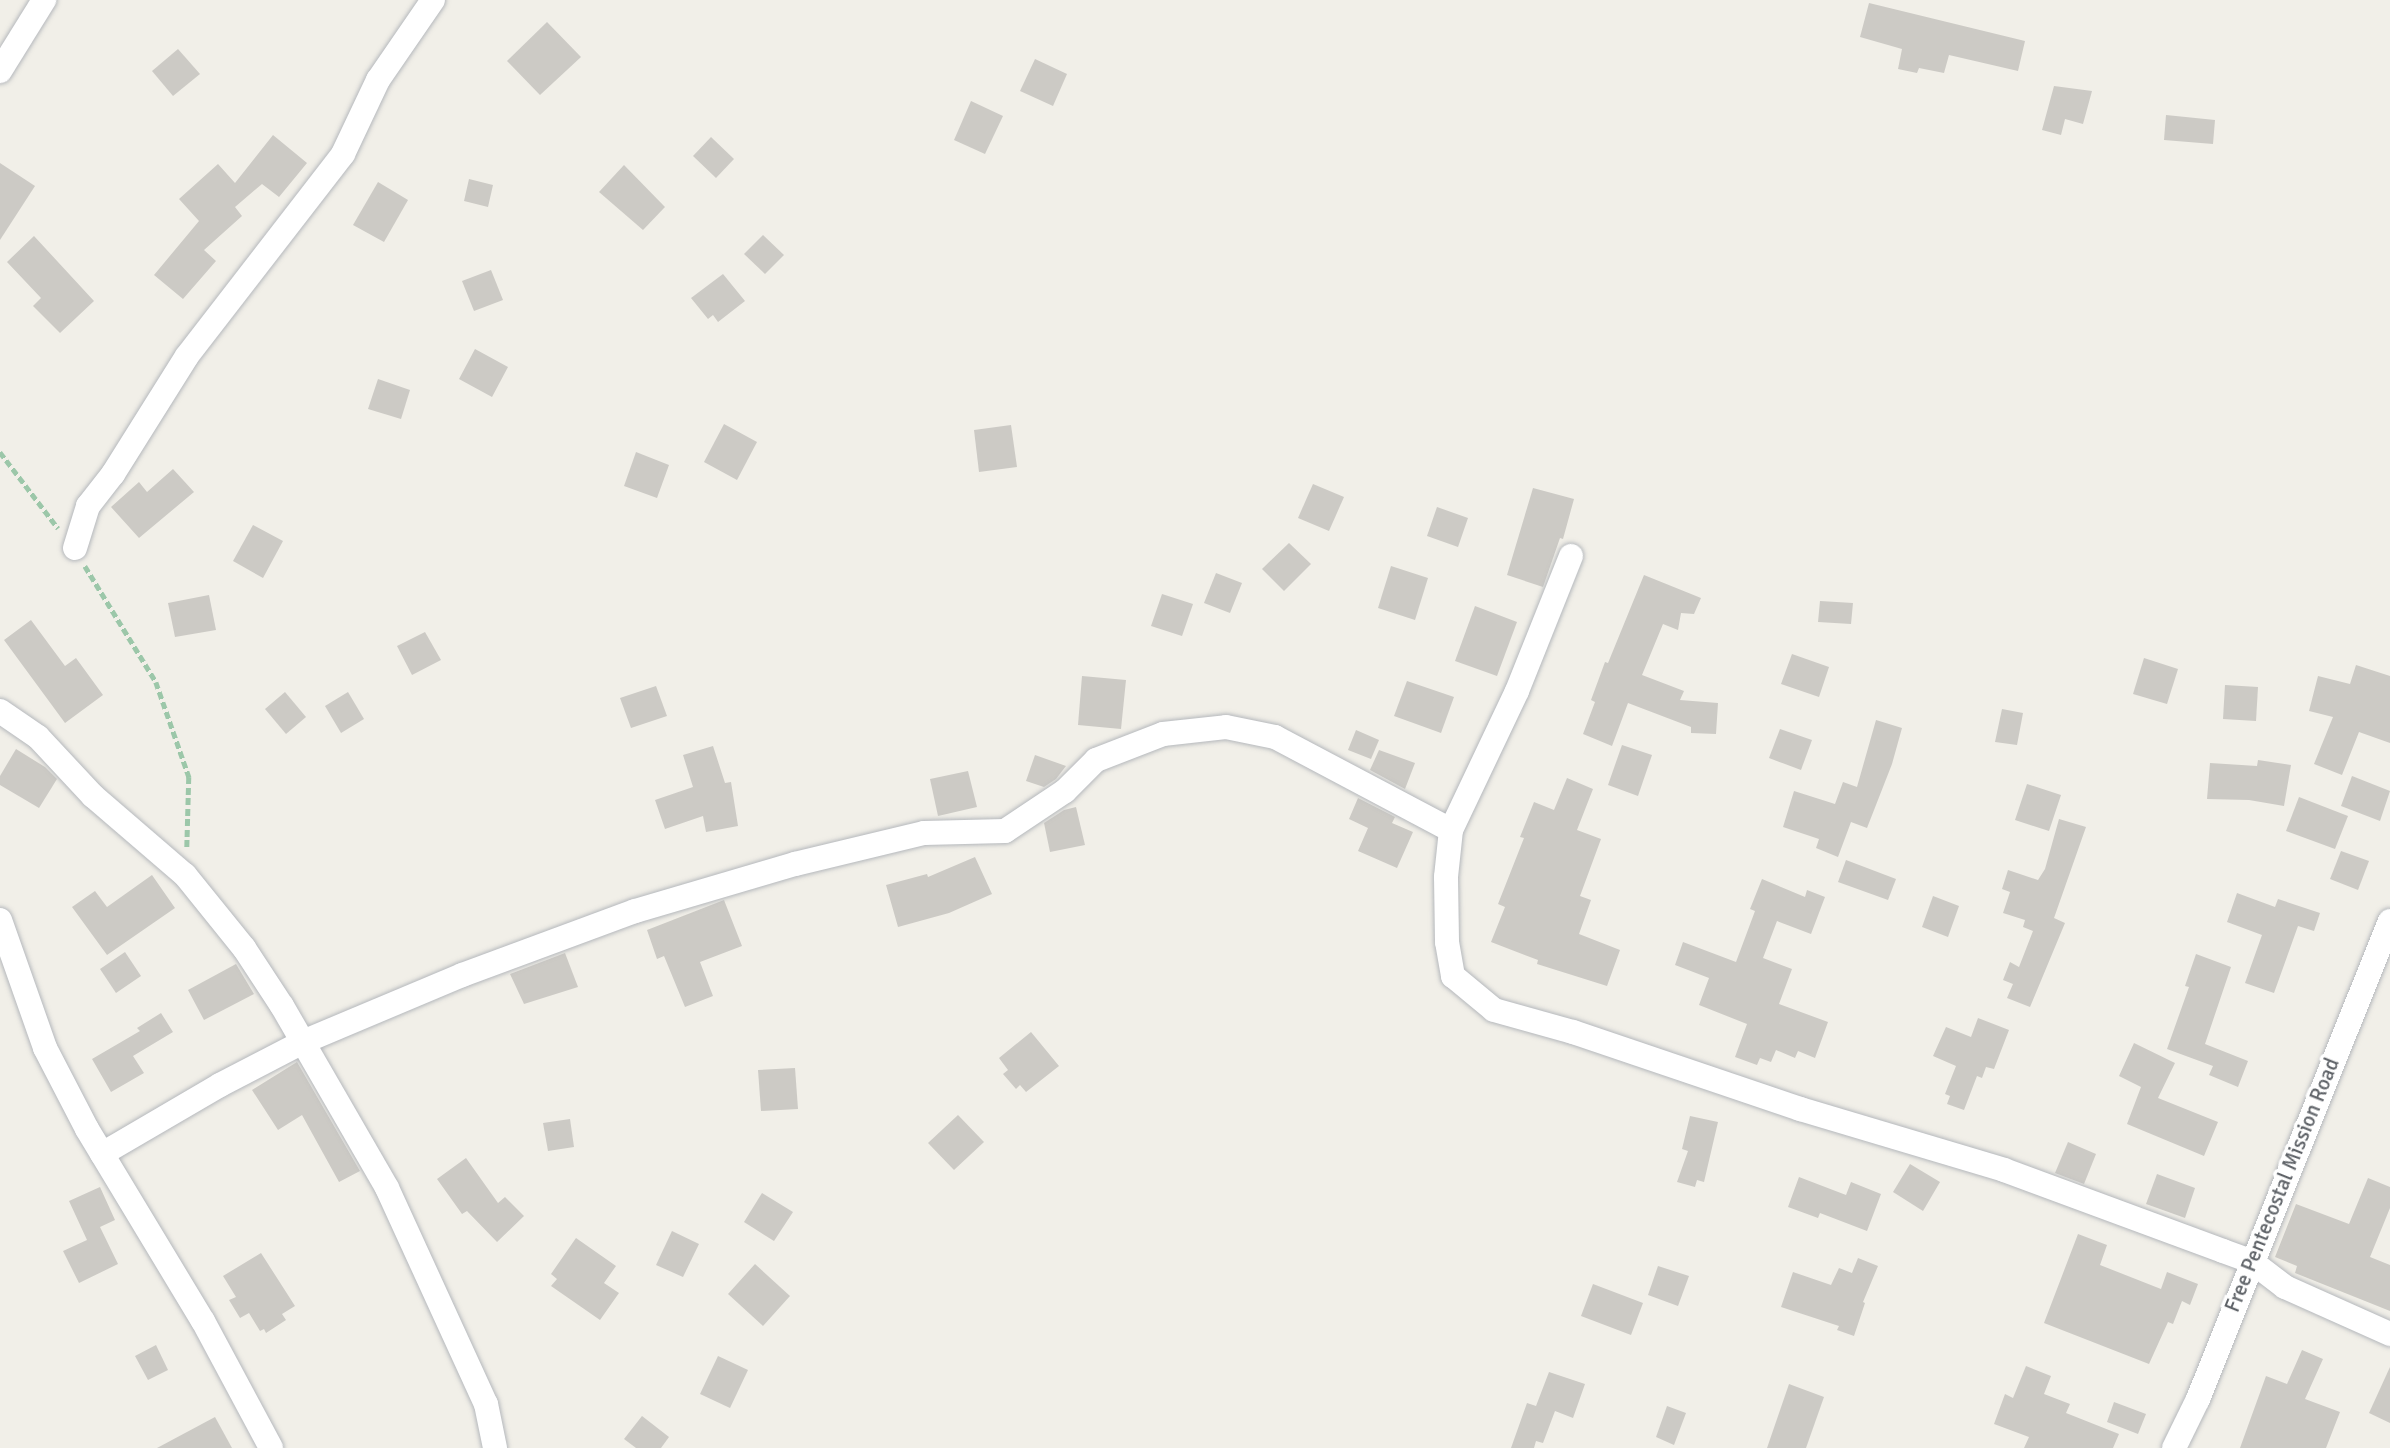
<!DOCTYPE html>
<style>
body{margin:0}
#map{position:relative;width:2390px;height:1448px;overflow:hidden;background:#f1efe8;font-family:Signika,sans-serif}
div>[style]{position:absolute}
.building>*{inset:0;background:#cccac5}
.path>*{height:4.5px;margin-top:-2.25px;transform-origin:0;background:repeating-linear-gradient(90deg,#9cc7a9 0 7px,transparent 0 10.5px)}
.roads{filter:drop-shadow(0 0 2px #b5b8bc) drop-shadow(0 0 2px #b5b8bc)}
.minor>*{height:24px;margin:-12px;padding:0 12px;transform-origin:12px;border-radius:12px;background:#fff}
span{translate:-50% -50%;white-space:nowrap;text-align:center;line-height:1.15;-webkit-text-stroke:7px #fff;paint-order:stroke}
.street-label{font-size:21px;color:#5f6368}
</style>
<div id="map">
<div class="building">
<i style="clip-path:polygon(1869px 3px,2025px 41px,2018px 71px,1949px 55px,1944px 73px,1919px 68px,1917px 73px,1898px 69px,1902px 49px,1860px 37px)"></i>
<i style="clip-path:polygon(547px 22px,581px 57px,540px 95px,507px 61px)"></i>
<i style="clip-path:polygon(178px 49px,200px 74px,173px 96px,152px 71px)"></i>
<i style="clip-path:polygon(1035px 59px,1067px 74px,1053px 106px,1020px 91px)"></i>
<i style="clip-path:polygon(2054px 86px,2092px 91px,2083px 124px,2065px 119px,2061px 135px,2042px 130px)"></i>
<i style="clip-path:polygon(971px 101px,1003px 116px,985px 154px,954px 140px)"></i>
<i style="clip-path:polygon(2166px 115px,2215px 120px,2213px 144px,2164px 140px)"></i>
<i style="clip-path:polygon(273px 135px,307px 163px,279px 197px,262px 184px,235px 207px,242px 216px,204px 250px,216px 261px,183px 299px,154px 275px,199px 221px,179px 199px,218px 164px,235px 183px)"></i>
<i style="clip-path:polygon(711px 137px,734px 159px,716px 178px,693px 156px)"></i>
<i style="clip-path:polygon(0 163px,35px 186px,0 240px)"></i>
<i style="clip-path:polygon(624px 165px,665px 207px,643px 230px,599px 192px)"></i>
<i style="clip-path:polygon(469px 179px,493px 185px,488px 207px,464px 201px)"></i>
<i style="clip-path:polygon(378px 182px,408px 200px,384px 242px,353px 225px)"></i>
<i style="clip-path:polygon(763px 235px,784px 255px,765px 274px,744px 254px)"></i>
<i style="clip-path:polygon(34px 236px,94px 301px,60px 333px,33px 306px,41px 298px,7px 262px)"></i>
<i style="clip-path:polygon(491px 270px,503px 300px,474px 311px,462px 281px)"></i>
<i style="clip-path:polygon(723px 274px,745px 301px,718px 322px,713px 315px,708px 319px,691px 298px)"></i>
<i style="clip-path:polygon(475px 349px,508px 367px,492px 397px,459px 379px)"></i>
<i style="clip-path:polygon(378px 379px,410px 390px,401px 419px,368px 409px)"></i>
<i style="clip-path:polygon(724px 424px,757px 442px,737px 480px,704px 462px)"></i>
<i style="clip-path:polygon(1011px 425px,1017px 467px,979px 472px,974px 430px)"></i>
<i style="clip-path:polygon(636px 452px,669px 465px,657px 498px,624px 486px)"></i>
<i style="clip-path:polygon(173px 469px,194px 492px,139px 538px,111px 507px,139px 482px,147px 492px)"></i>
<i style="clip-path:polygon(1313px 484px,1344px 497px,1329px 531px,1298px 518px)"></i>
<i style="clip-path:polygon(1533px 488px,1574px 499px,1563px 539px,1560px 538px,1543px 587px,1507px 575px)"></i>
<i style="clip-path:polygon(1437px 507px,1468px 518px,1458px 547px,1427px 536px)"></i>
<i style="clip-path:polygon(253px 525px,283px 541px,263px 578px,233px 561px)"></i>
<i style="clip-path:polygon(1289px 543px,1311px 564px,1284px 591px,1262px 569px)"></i>
<i style="clip-path:polygon(1391px 566px,1428px 578px,1415px 620px,1378px 608px)"></i>
<i style="clip-path:polygon(1216px 573px,1242px 583px,1230px 613px,1204px 603px)"></i>
<i style="clip-path:polygon(1644px 575px,1701px 598px,1694px 614px,1681px 613px,1678px 630px,1663px 624px,1642px 675px,1684px 691px,1680px 700px,1718px 703px,1716px 734px,1691px 733px,1691px 727px,1628px 703px,1612px 746px,1583px 734px,1595px 702px,1591px 700px,1605px 662px,1608px 663px)"></i>
<i style="clip-path:polygon(1162px 594px,1193px 604px,1182px 636px,1151px 626px)"></i>
<i style="clip-path:polygon(209px 595px,216px 630px,175px 637px,168px 603px)"></i>
<i style="clip-path:polygon(1820px 601px,1853px 603px,1851px 624px,1818px 622px)"></i>
<i style="clip-path:polygon(1475px 606px,1517px 622px,1497px 676px,1455px 661px)"></i>
<i style="clip-path:polygon(31px 620px,65px 666px,76px 658px,103px 695px,65px 723px,4px 640px)"></i>
<i style="clip-path:polygon(425px 632px,441px 660px,412px 675px,397px 646px)"></i>
<i style="clip-path:polygon(1792px 654px,1829px 667px,1819px 697px,1781px 684px)"></i>
<i style="clip-path:polygon(2144px 658px,2178px 669px,2167px 704px,2133px 694px)"></i>
<i style="clip-path:polygon(2356px 665px,2390px 676px,2390px 743px,2359px 732px,2342px 775px,2314px 764px,2333px 717px,2309px 711px,2318px 676px,2350px 684px)"></i>
<i style="clip-path:polygon(1082px 676px,1126px 680px,1121px 729px,1078px 725px)"></i>
<i style="clip-path:polygon(1407px 681px,1454px 697px,1441px 733px,1394px 716px)"></i>
<i style="clip-path:polygon(2225px 685px,2258px 687px,2256px 721px,2223px 719px)"></i>
<i style="clip-path:polygon(656px 686px,667px 716px,631px 728px,620px 698px)"></i>
<i style="clip-path:polygon(285px 692px,306px 717px,286px 734px,265px 709px)"></i>
<i style="clip-path:polygon(348px 692px,364px 719px,341px 733px,325px 706px)"></i>
<i style="clip-path:polygon(2002px 709px,2023px 713px,2017px 745px,1995px 742px)"></i>
<i style="clip-path:polygon(1876px 720px,1902px 728px,1892px 764px,1867px 828px,1851px 822px,1838px 857px,1816px 848px,1819px 839px,1783px 827px,1794px 791px,1835px 804px,1843px 782px,1857px 787px)"></i>
<i style="clip-path:polygon(1780px 729px,1812px 740px,1801px 770px,1769px 758px)"></i>
<i style="clip-path:polygon(1356px 730px,1379px 740px,1371px 759px,1348px 750px)"></i>
<i style="clip-path:polygon(1622px 745px,1652px 755px,1638px 796px,1608px 785px)"></i>
<i style="clip-path:polygon(713px 746px,725px 783px,731px 782px,738px 826px,706px 832px,703px 816px,665px 829px,655px 800px,693px 787px,683px 755px)"></i>
<i style="clip-path:polygon(16px 749px,45px 767px,57px 779px,39px 808px,0 785px,0 776px)"></i>
<i style="clip-path:polygon(1379px 750px,1415px 763px,1405px 789px,1370px 770px)"></i>
<i style="clip-path:polygon(1035px 755px,1066px 766px,1056px 779px,1044px 787px,1026px 781px)"></i>
<i style="clip-path:polygon(2258px 760px,2291px 765px,2284px 806px,2249px 800px,2207px 799px,2210px 763px,2257px 766px)"></i>
<i style="clip-path:polygon(968px 771px,977px 807px,938px 816px,930px 779px)"></i>
<i style="clip-path:polygon(2352px 776px,2390px 791px,2380px 821px,2341px 806px)"></i>
<i style="clip-path:polygon(1567px 778px,1593px 789px,1577px 830px,1601px 839px,1580px 896px,1591px 900px,1579px 934px,1620px 950px,1607px 986px,1537px 964px,1538px 960px,1491px 942px,1505px 907px,1498px 904px,1524px 838px,1520px 837px,1534px 802px,1554px 810px)"></i>
<i style="clip-path:polygon(2027px 784px,2061px 795px,2049px 831px,2015px 820px)"></i>
<i style="clip-path:polygon(2299px 797px,2348px 816px,2335px 849px,2286px 831px)"></i>
<i style="clip-path:polygon(1358px 798px,1395px 817px,1392px 823px,1413px 832px,1397px 868px,1358px 851px,1368px 828px,1349px 819px)"></i>
<i style="clip-path:polygon(1076px 807px,1085px 845px,1050px 852px,1044px 823px,1064px 810px)"></i>
<i style="clip-path:polygon(2059px 819px,2086px 827px,2054px 918px,2065px 923px,2030px 1007px,2007px 998px,2013px 984px,2003px 980px,2010px 962px,2019px 967px,2033px 931px,2023px 927px,2025px 920px,2003px 913px,2010px 892px,2002px 889px,2008px 870px,2038px 880px,2045px 869px)"></i>
<i style="clip-path:polygon(2341px 851px,2369px 861px,2358px 890px,2330px 879px)"></i>
<i style="clip-path:polygon(975px 857px,992px 894px,949px 913px,898px 927px,886px 885px,927px 874px,928px 877px)"></i>
<i style="clip-path:polygon(1846px 860px,1896px 879px,1888px 900px,1838px 882px)"></i>
<i style="clip-path:polygon(152px 875px,175px 908px,107px 955px,72px 907px,95px 891px,107px 907px)"></i>
<i style="clip-path:polygon(1762px 879px,1805px 897px,1807px 890px,1825px 897px,1811px 934px,1777px 921px,1763px 958px,1792px 969px,1779px 1004px,1828px 1022px,1815px 1058px,1798px 1051px,1795px 1058px,1776px 1050px,1771px 1062px,1760px 1058px,1757px 1065px,1735px 1057px,1747px 1024px,1699px 1005px,1709px 978px,1675px 965px,1683px 942px,1736px 962px,1755px 911px,1750px 909px)"></i>
<i style="clip-path:polygon(2237px 893px,2275px 907px,2278px 899px,2320px 913px,2314px 931px,2298px 926px,2274px 993px,2245px 983px,2262px 935px,2227px 922px)"></i>
<i style="clip-path:polygon(1933px 896px,1959px 906px,1948px 937px,1922px 927px)"></i>
<i style="clip-path:polygon(724px 900px,742px 946px,700px 962px,713px 996px,685px 1007px,664px 956px,657px 959px,647px 930px)"></i>
<i style="clip-path:polygon(125px 952px,141px 976px,116px 993px,100px 969px)"></i>
<i style="clip-path:polygon(565px 953px,578px 987px,524px 1004px,510px 974px)"></i>
<i style="clip-path:polygon(2196px 954px,2231px 967px,2205px 1044px,2248px 1061px,2238px 1087px,2209px 1075px,2213px 1066px,2167px 1049px,2189px 987px,2185px 986px)"></i>
<i style="clip-path:polygon(236px 964px,254px 994px,204px 1020px,188px 990px)"></i>
<i style="clip-path:polygon(161px 1013px,173px 1032px,133px 1056px,144px 1073px,111px 1092px,92px 1059px,140px 1031px,137px 1028px)"></i>
<i style="clip-path:polygon(1978px 1018px,2009px 1030px,1994px 1069px,1986px 1067px,1982px 1078px,1977px 1076px,1964px 1110px,1947px 1104px,1950px 1096px,1945px 1094px,1956px 1066px,1933px 1056px,1946px 1027px,1971px 1037px)"></i>
<i style="clip-path:polygon(1031px 1032px,1059px 1066px,1026px 1092px,1020px 1085px,1016px 1089px,1003px 1074px,1008px 1070px,999px 1058px)"></i>
<i style="clip-path:polygon(2134px 1043px,2175px 1063px,2158px 1098px,2218px 1122px,2204px 1156px,2127px 1124px,2141px 1087px,2119px 1076px)"></i>
<i style="clip-path:polygon(297px 1062px,360px 1171px,339px 1182px,302px 1115px,278px 1130px,252px 1090px)"></i>
<i style="clip-path:polygon(795px 1068px,798px 1109px,761px 1111px,758px 1070px)"></i>
<i style="clip-path:polygon(958px 1115px,984px 1142px,954px 1170px,928px 1143px)"></i>
<i style="clip-path:polygon(1690px 1116px,1718px 1122px,1704px 1182px,1697px 1180px,1695px 1187px,1677px 1182px,1688px 1151px,1682px 1149px)"></i>
<i style="clip-path:polygon(570px 1119px,574px 1147px,548px 1151px,543px 1123px)"></i>
<i style="clip-path:polygon(2068px 1142px,2096px 1154px,2084px 1184px,2055px 1173px)"></i>
<i style="clip-path:polygon(466px 1158px,498px 1203px,505px 1197px,524px 1216px,497px 1242px,467px 1211px,462px 1214px,437px 1179px)"></i>
<i style="clip-path:polygon(1910px 1164px,1940px 1182px,1923px 1211px,1893px 1192px)"></i>
<i style="clip-path:polygon(2157px 1174px,2195px 1188px,2185px 1218px,2146px 1204px)"></i>
<i style="clip-path:polygon(1799px 1177px,1846px 1195px,1851px 1182px,1881px 1194px,1867px 1231px,1820px 1213px,1818px 1218px,1788px 1207px)"></i>
<i style="clip-path:polygon(2368px 1178px,2390px 1187px,2390px 1208px,2370px 1257px,2390px 1265px,2390px 1311px,2295px 1273px,2297px 1266px,2275px 1257px,2296px 1204px,2349px 1224px)"></i>
<i style="clip-path:polygon(100px 1187px,115px 1220px,100px 1227px,118px 1264px,79px 1283px,63px 1251px,87px 1240px,69px 1201px)"></i>
<i style="clip-path:polygon(762px 1193px,793px 1212px,774px 1241px,744px 1222px)"></i>
<i style="clip-path:polygon(672px 1231px,699px 1244px,683px 1277px,656px 1265px)"></i>
<i style="clip-path:polygon(2078px 1234px,2107px 1245px,2100px 1265px,2161px 1289px,2167px 1272px,2198px 1284px,2190px 1305px,2182px 1301px,2173px 1324px,2168px 1322px,2149px 1364px,2044px 1323px)"></i>
<i style="clip-path:polygon(576px 1238px,616px 1266px,604px 1283px,619px 1293px,600px 1320px,551px 1286px,557px 1279px,551px 1274px)"></i>
<i style="clip-path:polygon(261px 1253px,295px 1306px,282px 1314px,286px 1320px,266px 1333px,264px 1329px,260px 1331px,249px 1313px,240px 1318px,229px 1300px,236px 1297px,223px 1276px)"></i>
<i style="clip-path:polygon(1858px 1258px,1878px 1266px,1863px 1302px,1865px 1303px,1854px 1336px,1837px 1330px,1839px 1326px,1781px 1307px,1793px 1272px,1831px 1285px,1839px 1268px,1852px 1273px)"></i>
<i style="clip-path:polygon(755px 1264px,790px 1296px,763px 1326px,728px 1294px)"></i>
<i style="clip-path:polygon(1658px 1266px,1689px 1276px,1678px 1306px,1648px 1295px)"></i>
<i style="clip-path:polygon(1593px 1284px,1643px 1303px,1631px 1335px,1581px 1316px)"></i>
<i style="clip-path:polygon(156px 1345px,168px 1370px,148px 1380px,135px 1356px)"></i>
<i style="clip-path:polygon(2302px 1350px,2323px 1359px,2305px 1399px,2340px 1412px,2326px 1448px,2240px 1448px,2266px 1376px,2287px 1384px)"></i>
<i style="clip-path:polygon(718px 1356px,748px 1370px,730px 1408px,700px 1394px)"></i>
<i style="clip-path:polygon(2026px 1366px,2051px 1376px,2044px 1394px,2070px 1404px,2066px 1413px,2119px 1434px,2113px 1448px,2024px 1448px,2029px 1437px,1994px 1424px,2005px 1394px,2013px 1398px)"></i>
<i style="clip-path:polygon(2390px 1367px,2390px 1423px,2369px 1413px)"></i>
<i style="clip-path:polygon(1549px 1372px,1585px 1384px,1573px 1418px,1555px 1411px,1543px 1443px,1536px 1441px,1534px 1448px,1511px 1448px,1527px 1403px,1536px 1406px)"></i>
<i style="clip-path:polygon(1789px 1384px,1824px 1397px,1806px 1448px,1767px 1448px)"></i>
<i style="clip-path:polygon(2114px 1402px,2146px 1414px,2138px 1434px,2107px 1422px)"></i>
<i style="clip-path:polygon(1667px 1406px,1686px 1413px,1674px 1445px,1656px 1437px)"></i>
<i style="clip-path:polygon(642px 1416px,669px 1437px,661px 1448px,636px 1448px,624px 1439px)"></i>
<i style="clip-path:polygon(215px 1417px,232px 1448px,157px 1448px)"></i>
</div>
<div class="path">
<i style="left:0;top:452px;width:96px;rotate:52.7deg"></i>
<i style="left:85px;top:566px;width:136px;rotate:58.5deg"></i>
<i style="left:156px;top:682px;width:101px;rotate:70.8deg"></i>
<i style="left:189px;top:777px;width:70px;rotate:91.6deg"></i>
</div>
<div class="roads">
<div class="minor">
<i style="left:0;top:71px;width:84px;rotate:-58.2deg"></i>
<i style="left:75px;top:548px;width:44px;rotate:-72.8deg"></i>
<i style="left:88px;top:506px;width:41px;rotate:-52deg"></i>
<i style="left:113px;top:474px;width:139px;rotate:-57.9deg"></i>
<i style="left:187px;top:356px;width:255px;rotate:-52.3deg"></i>
<i style="left:343px;top:154px;width:82px;rotate:-64.7deg"></i>
<i style="left:378px;top:80px;width:97px;rotate:-55.5deg"></i>
<i style="left:1571px;top:556px;width:145px;rotate:111.8deg"></i>
<i style="left:1517px;top:691px;width:154px;rotate:115.4deg"></i>
<i style="left:1451px;top:830px;width:47px;rotate:96.1deg"></i>
<i style="left:1446px;top:877px;width:65px;rotate:89.1deg"></i>
<i style="left:1447px;top:942px;width:35px;rotate:80deg"></i>
<i style="left:1453px;top:976px;width:53px;rotate:39.7deg"></i>
<i style="left:1494px;top:1010px;width:82px;rotate:15.6deg"></i>
<i style="left:1573px;top:1032px;width:240px;rotate:18.7deg"></i>
<i style="left:1800px;top:1109px;width:213px;rotate:16.6deg"></i>
<i style="left:2004px;top:1170px;width:233px;rotate:20.3deg"></i>
<i style="left:2223px;top:1251px;width:30px;rotate:20deg"></i>
<i style="left:2251px;top:1261px;width:43px;rotate:37.4deg"></i>
<i style="left:2285px;top:1287px;width:115px;rotate:24.1deg"></i>
<i style="left:0;top:711px;width:46px;rotate:34.4deg"></i>
<i style="left:38px;top:737px;width:81px;rotate:47deg"></i>
<i style="left:93px;top:796px;width:121px;rotate:40.7deg"></i>
<i style="left:185px;top:875px;width:94px;rotate:51.1deg"></i>
<i style="left:244px;top:948px;width:69px;rotate:56.8deg"></i>
<i style="left:282px;top:1006px;width:210px;rotate:60deg"></i>
<i style="left:387px;top:1188px;width:238px;rotate:65.4deg"></i>
<i style="left:486px;top:1404px;width:45px;rotate:78.4deg"></i>
<i style="left:0;top:920px;width:136px;rotate:70.6deg"></i>
<i style="left:45px;top:1048px;width:91px;rotate:62.6deg"></i>
<i style="left:87px;top:1129px;width:224px;rotate:58.9deg"></i>
<i style="left:203px;top:1321px;width:144px;rotate:61.8deg"></i>
<i style="left:102px;top:1154px;width:137px;rotate:-30.3deg"></i>
<i style="left:220px;top:1085px;width:93px;rotate:-27.4deg"></i>
<i style="left:303px;top:1042px;width:173px;rotate:-22.8deg"></i>
<i style="left:462px;top:975px;width:184px;rotate:-20.3deg"></i>
<i style="left:635px;top:911px;width:167px;rotate:-16.4deg"></i>
<i style="left:795px;top:864px;width:133px;rotate:-13.5deg"></i>
<i style="left:924px;top:833px;width:81px;rotate:-1.4deg"></i>
<i style="left:1005px;top:831px;width:72px;rotate:-33.7deg"></i>
<i style="left:1065px;top:791px;width:44px;rotate:-45deg"></i>
<i style="left:1096px;top:760px;width:72px;rotate:-21.2deg"></i>
<i style="left:1163px;top:734px;width:63px;rotate:-6.3deg"></i>
<i style="left:1226px;top:727px;width:50px;rotate:11.5deg"></i>
<i style="left:1275px;top:737px;width:199px;rotate:27.9deg"></i>
<i style="left:2174px;top:1448px;width:55px;rotate:-63.9deg"></i>
<i style="left:2198px;top:1399px;width:515px;rotate:-68.12deg"></i>
</div>
</div>
<div class="street-label">
<span style="left:2282px;top:1185px;rotate:-68deg">Free Pentecostal Mission Road</span>
</div>
</div>
